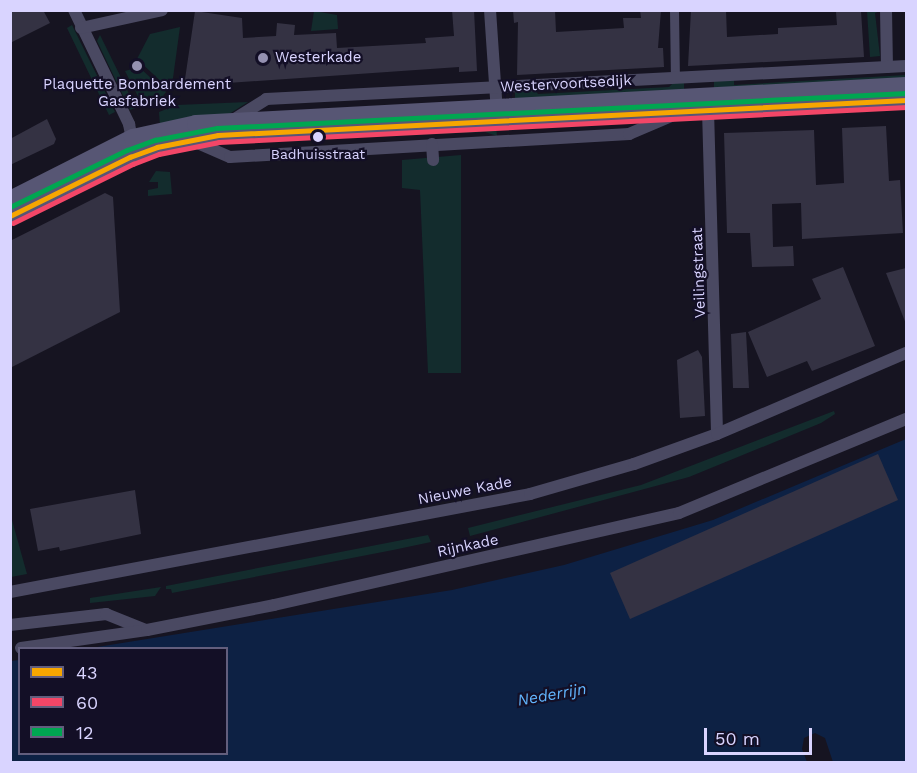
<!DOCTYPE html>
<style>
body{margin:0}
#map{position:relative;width:917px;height:773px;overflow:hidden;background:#161421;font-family:"Work Sans",sans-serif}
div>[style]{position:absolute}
.green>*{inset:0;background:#132c2d}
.water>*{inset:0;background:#0d2144}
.building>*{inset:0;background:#343243}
.pedestrian>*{height:9px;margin:-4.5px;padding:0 4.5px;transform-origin:4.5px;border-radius:4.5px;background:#4a4962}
.minor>*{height:12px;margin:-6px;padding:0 6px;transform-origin:6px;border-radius:6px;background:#4a4962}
.secondary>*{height:18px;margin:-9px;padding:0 9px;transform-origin:9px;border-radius:9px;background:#575674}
.bus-1>*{height:4.5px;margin:-2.25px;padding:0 2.25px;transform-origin:2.25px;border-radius:2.25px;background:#f7a600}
.bus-2>*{height:4.5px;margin:-2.25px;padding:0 2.25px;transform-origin:2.25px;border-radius:2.25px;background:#f34667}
.bus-3>*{height:4.5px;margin:-2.25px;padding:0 2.25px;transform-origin:2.25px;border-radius:2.25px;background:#00a651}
.dots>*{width:16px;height:16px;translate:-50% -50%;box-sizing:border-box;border:3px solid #130f26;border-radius:50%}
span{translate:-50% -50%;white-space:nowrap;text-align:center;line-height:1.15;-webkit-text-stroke:4.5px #130f26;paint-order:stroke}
.bus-label{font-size:14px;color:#d9d4ff}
.poi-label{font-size:15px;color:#d9d4ff}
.left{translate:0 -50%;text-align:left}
.street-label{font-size:15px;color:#d9d4ff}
.water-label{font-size:16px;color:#62b6ff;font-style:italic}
.frame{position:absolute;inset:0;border:12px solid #d9d4ff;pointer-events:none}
.legend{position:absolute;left:18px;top:647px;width:210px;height:108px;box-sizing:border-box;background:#130f26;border:2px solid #625e7d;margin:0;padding:8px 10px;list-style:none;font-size:18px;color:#d9d4ff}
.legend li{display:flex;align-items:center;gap:12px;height:30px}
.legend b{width:30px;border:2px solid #625e7d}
.scale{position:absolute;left:704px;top:728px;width:108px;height:27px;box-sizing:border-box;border:3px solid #d9d4ff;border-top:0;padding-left:8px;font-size:18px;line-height:21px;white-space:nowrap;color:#d9d4ff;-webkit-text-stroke:4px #130f26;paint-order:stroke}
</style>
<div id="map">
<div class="green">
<i style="clip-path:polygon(314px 11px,337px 15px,338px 29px,311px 31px)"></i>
<i style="clip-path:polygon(867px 11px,880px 11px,875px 13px,880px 56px,870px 57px)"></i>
<i style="clip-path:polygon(72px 25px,115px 112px,109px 115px,67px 28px)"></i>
<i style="clip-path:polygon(180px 27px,173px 78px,168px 88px,137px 59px,150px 34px)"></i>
<i style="clip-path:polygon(100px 35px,136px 108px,130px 110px,97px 41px)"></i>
<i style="clip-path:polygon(139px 67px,166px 92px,160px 100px,144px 108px,125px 71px)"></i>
<i style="clip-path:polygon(906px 75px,906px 82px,714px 92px,714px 80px,734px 79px,734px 85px)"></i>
<i style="clip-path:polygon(674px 82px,684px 82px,684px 94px,515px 102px,515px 91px,534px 89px,538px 94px,669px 87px)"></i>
<i style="clip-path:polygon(248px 102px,226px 116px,160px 126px,159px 112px,177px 105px)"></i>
<i style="clip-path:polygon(496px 125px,497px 136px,485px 132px,335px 138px)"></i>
<i style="clip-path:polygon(461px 155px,461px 373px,428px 373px,420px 190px,402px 188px,402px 160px)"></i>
<i style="clip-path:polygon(156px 171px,170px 172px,172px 194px,148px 196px,148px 190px,158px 188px,158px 182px,149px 182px)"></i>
<i style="clip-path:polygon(834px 411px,835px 414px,821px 423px,689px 477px,470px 536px,468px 528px,641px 485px)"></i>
<i style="clip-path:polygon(10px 513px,27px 574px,11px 577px,10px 577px)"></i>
<i style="clip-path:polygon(428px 535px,431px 542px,393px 550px,172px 593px,171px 589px,166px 589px,166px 586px)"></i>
<i style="clip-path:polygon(161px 587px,155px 596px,90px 603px,90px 598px)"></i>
</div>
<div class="water">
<i style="clip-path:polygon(906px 439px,906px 762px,833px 762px,825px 738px,815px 733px,804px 738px,802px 749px,807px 762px,11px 762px,11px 661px,19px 660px,20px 754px,226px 754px,226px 648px,91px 648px,452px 590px,564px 565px,713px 520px)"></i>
</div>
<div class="building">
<i style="clip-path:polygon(10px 10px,43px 10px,50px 23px,10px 43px)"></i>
<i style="clip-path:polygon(452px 10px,474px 10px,477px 71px,459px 72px,459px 67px,184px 86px,195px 11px,242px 18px,243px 38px,276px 36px,277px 23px,295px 25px,294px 35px,336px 33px,337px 48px,426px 43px,425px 38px,454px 36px)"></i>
<i style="clip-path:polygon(513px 10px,555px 10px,556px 32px,624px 28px,623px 18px,641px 18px,640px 10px,661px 10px,658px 48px,663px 48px,664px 67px,517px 75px,518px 22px,514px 23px)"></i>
<i style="clip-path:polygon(691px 10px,726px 10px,727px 37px,778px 34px,778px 28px,837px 25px,836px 12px,861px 11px,864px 57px,688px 66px)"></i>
<i style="clip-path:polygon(47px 119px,56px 139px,54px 144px,10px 165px,10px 139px)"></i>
<i style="clip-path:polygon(886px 126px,889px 181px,900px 180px,903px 233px,802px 239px,801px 203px,772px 204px,773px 247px,793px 246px,794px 266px,752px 267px,750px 233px,727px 233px,724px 133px,814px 130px,816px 185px,844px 183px,842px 128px)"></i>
<i style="clip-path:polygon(105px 193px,113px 197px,120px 312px,10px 368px,10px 241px)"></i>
<i style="clip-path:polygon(843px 267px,875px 346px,812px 371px,807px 361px,767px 377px,748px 332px,821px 299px,812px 279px)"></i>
<i style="clip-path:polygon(906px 268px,906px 324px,886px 273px)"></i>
<i style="clip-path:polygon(746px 332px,749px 388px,733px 388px,731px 334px)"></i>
<i style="clip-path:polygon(698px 350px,702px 357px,705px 416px,680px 418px,677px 360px)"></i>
<i style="clip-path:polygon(878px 454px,898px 500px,630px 619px,610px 573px)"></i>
<i style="clip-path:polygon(135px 490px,141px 534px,60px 551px,59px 547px,38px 551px,30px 509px)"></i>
</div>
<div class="pedestrian">
<i style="left:674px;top:10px;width:68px;rotate:89.2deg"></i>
</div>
<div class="minor">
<i style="left:74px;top:10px;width:127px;rotate:64.2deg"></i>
<i style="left:129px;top:124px;width:20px;rotate:79deg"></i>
<i style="left:490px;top:10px;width:104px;rotate:86.1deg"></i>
<i style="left:886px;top:10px;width:57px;rotate:89deg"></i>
<i style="left:81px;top:28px;width:83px;rotate:-12.5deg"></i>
<i style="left:708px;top:110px;width:324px;rotate:88.4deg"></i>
<i style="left:233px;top:120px;width:39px;rotate:-32deg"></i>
<i style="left:266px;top:99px;width:641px;rotate:-2.95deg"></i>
<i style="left:193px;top:141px;width:40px;rotate:23.4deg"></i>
<i style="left:230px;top:157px;width:400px;rotate:-3.3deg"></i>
<i style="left:629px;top:134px;width:46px;rotate:-23.2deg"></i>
<i style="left:432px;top:144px;width:16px;rotate:86deg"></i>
<i style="left:10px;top:592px;width:529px;rotate:-10.67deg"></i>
<i style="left:530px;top:494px;width:108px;rotate:-16.1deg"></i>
<i style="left:634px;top:464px;width:88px;rotate:-19.9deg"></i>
<i style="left:717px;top:434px;width:206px;rotate:-23.2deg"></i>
<i style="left:10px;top:625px;width:97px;rotate:-6.5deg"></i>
<i style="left:106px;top:614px;width:43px;rotate:21.8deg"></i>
<i style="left:21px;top:648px;width:127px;rotate:-8.1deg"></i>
<i style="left:147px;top:630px;width:129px;rotate:-11.1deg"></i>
<i style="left:274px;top:605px;width:415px;rotate:-12.8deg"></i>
<i style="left:679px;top:513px;width:246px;rotate:-22.5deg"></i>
</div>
<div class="secondary">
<i style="left:10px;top:200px;width:138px;rotate:-26.8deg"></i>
<i style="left:133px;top:138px;width:65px;rotate:-12.5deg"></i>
<i style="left:196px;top:124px;width:711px;rotate:-3.06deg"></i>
<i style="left:10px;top:216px;width:134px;rotate:-26.2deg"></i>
<i style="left:130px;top:157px;width:29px;rotate:-20deg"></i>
<i style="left:157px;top:147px;width:62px;rotate:-11.1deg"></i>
<i style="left:218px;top:135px;width:689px;rotate:-2.91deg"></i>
</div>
<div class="bus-1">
<i style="left:10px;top:216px;width:134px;rotate:-26.2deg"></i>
<i style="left:130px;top:157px;width:29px;rotate:-20deg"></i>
<i style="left:157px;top:147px;width:62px;rotate:-11.1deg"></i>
<i style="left:218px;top:135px;width:689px;rotate:-2.91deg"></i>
</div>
<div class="bus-2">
<i style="left:13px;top:223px;width:134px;rotate:-26.2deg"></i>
<i style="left:133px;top:164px;width:28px;rotate:-21deg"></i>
<i style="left:159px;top:154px;width:61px;rotate:-11.3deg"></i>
<i style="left:219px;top:142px;width:688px;rotate:-2.92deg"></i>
</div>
<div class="bus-3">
<i style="left:10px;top:207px;width:130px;rotate:-26deg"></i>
<i style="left:127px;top:150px;width:30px;rotate:-20deg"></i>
<i style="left:155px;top:140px;width:63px;rotate:-11deg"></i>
<i style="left:217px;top:128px;width:690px;rotate:-2.91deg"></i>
</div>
<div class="dots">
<i style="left:263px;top:58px;background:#9591b1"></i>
<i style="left:137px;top:66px;background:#9591b1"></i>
<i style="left:318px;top:137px;background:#d9d4ff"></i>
</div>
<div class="bus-label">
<span style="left:318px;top:154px">Badhuisstraat</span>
</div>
<div class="poi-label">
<span class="left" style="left:275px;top:58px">Westerkade</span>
<span style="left:137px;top:93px">Plaquette Bombardement<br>Gasfabriek</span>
</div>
<div class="street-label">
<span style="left:566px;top:84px;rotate:-3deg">Westervoortsedijk</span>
<span style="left:699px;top:273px;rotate:-92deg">Veilingstraat</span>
<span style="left:465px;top:491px;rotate:-11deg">Nieuwe Kade</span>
<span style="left:468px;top:546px;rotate:-12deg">Rijnkade</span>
</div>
<div class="water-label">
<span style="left:552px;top:695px;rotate:-10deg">Nederrijn</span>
</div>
<div class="frame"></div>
<ul class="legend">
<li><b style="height:8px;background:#f7a600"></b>43</li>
<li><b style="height:8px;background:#f34667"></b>60</li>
<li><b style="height:8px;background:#00a651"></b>12</li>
</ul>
<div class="scale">50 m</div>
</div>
